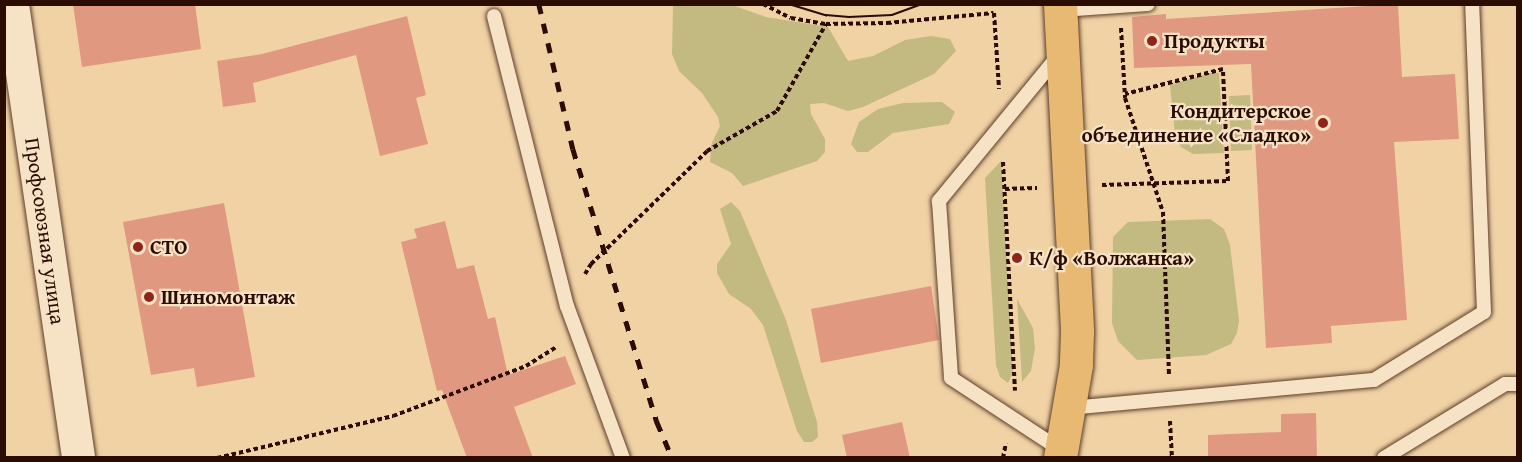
<!DOCTYPE html>
<meta charset="utf-8">
<style>
body{margin:0}
#map{position:relative;width:1522px;height:462px;overflow:hidden;background:#f1d2a5;font-family:"Gentium Book Plus",serif}
div>[style]{position:absolute}
.green>*{inset:0;background:#c2ba81}
.building>*{inset:0;background:#e09881}
.path>*{height:4px;margin-top:-2px;transform-origin:0;background:repeating-linear-gradient(90deg,#2a0c00 0 4.5px,transparent 0 7.5px)}
.roads{filter:drop-shadow(0 0 2px #5c3e29) drop-shadow(0 0 2px #5c3e29)}
.lane>*{height:14px;margin:-7px;padding:0 7px;transform-origin:7px;border-radius:7px;background:#f6e2c4}
.secondary>*{height:33px;margin:-16.5px;padding:0 16.5px;transform-origin:16.5px;border-radius:16.5px;background:#f6e2c4}
.primary>*{height:33px;margin:-16.5px;padding:0 16.5px;transform-origin:16.5px;border-radius:16.5px;background:#e8b972}
.tram>*{height:1.5px;margin:-0.75px;padding:0 0.75px;transform-origin:0.75px;border-radius:0.75px;background:#2a0c00}
.rail>*{height:4.5px;margin-top:-2.25px;transform-origin:0;background:repeating-linear-gradient(90deg,#2a0c00 0 10px,transparent 0 20px)}
.dots>*{width:16px;height:16px;translate:-50% -50%;box-sizing:border-box;border:3px solid #f6e2c4;border-radius:50%}
span{translate:-50% -50%;white-space:nowrap;text-align:center;line-height:1.15;-webkit-text-stroke:4.5px #f6e2c4;paint-order:stroke}
.poi-label{font-size:21px;color:#2a0c00;font-weight:700}
.left{translate:0 -50%;text-align:left}
.right{translate:-100% -50%;text-align:right}
.street-label{font-size:21px;color:#2a0c00}
.frame{position:absolute;inset:0;border:6px solid #2a0c00;pointer-events:none}
</style>
<div id="map">
<div class="green">
<i style="clip-path:polygon(673px 5px,732px 5px,766px 17px,828px 27px,848px 61px,873px 56px,905px 40px,931px 36px,950px 39px,956px 51px,934px 74px,863px 107px,848px 111px,824px 103px,810px 104px,811px 114px,825px 139px,825px 152px,817px 161px,743px 186px,732px 173px,710px 162px,711px 145px,720px 126px,718px 117px,702px 93px,679px 71px,672px 54px)"></i>
<i style="clip-path:polygon(1210px 73px,1219px 73px,1224px 153px,1193px 154px,1181px 147px,1175px 135px,1170px 85px)"></i>
<i style="clip-path:polygon(1250px 95px,1252px 150px,1231px 151px,1229px 96px)"></i>
<i style="clip-path:polygon(942px 102px,955px 112px,949px 124px,893px 133px,868px 152px,857px 152px,851px 144px,859px 122px,878px 109px,903px 103px)"></i>
<i style="clip-path:polygon(1001px 161px,1013px 373px,1008px 383px,1000px 377px,996px 365px,985px 178px)"></i>
<i style="clip-path:polygon(731px 202px,740px 211px,786px 320px,817px 422px,818px 437px,812px 442px,804px 442px,797px 431px,763px 325px,751px 309px,729px 294px,717px 273px,717px 264px,731px 244px,720px 209px)"></i>
<i style="clip-path:polygon(1210px 219px,1224px 229px,1230px 245px,1239px 320px,1237px 333px,1231px 344px,1206px 355px,1137px 360px,1118px 341px,1112px 323px,1113px 237px,1128px 222px)"></i>
<i style="clip-path:polygon(1017px 299px,1033px 328px,1035px 348px,1031px 371px,1022px 382px)"></i>
</div>
<div class="building">
<i style="clip-path:polygon(73px 4px,195px 4px,201px 49px,82px 67px)"></i>
<i style="clip-path:polygon(1398px 4px,1402px 77px,1455px 74px,1459px 139px,1394px 142px,1407px 320px,1331px 326px,1332px 343px,1266px 348px,1251px 64px,1134px 68px,1132px 17px,1166px 14px,1166px 19px)"></i>
<i style="clip-path:polygon(407px 16px,426px 95px,416px 98px,428px 144px,380px 156px,356px 55px,253px 83px,256px 102px,223px 107px,217px 61px,262px 54px)"></i>
<i style="clip-path:polygon(224px 203px,255px 377px,197px 387px,194px 368px,151px 375px,123px 222px)"></i>
<i style="clip-path:polygon(445px 221px,457px 269px,474px 265px,488px 319px,495px 317px,508px 375px,565px 356px,576px 384px,514px 407px,533px 458px,467px 458px,442px 390px,437px 391px,401px 242px,417px 238px,414px 229px)"></i>
<i style="clip-path:polygon(931px 286px,939px 340px,821px 363px,811px 309px)"></i>
<i style="clip-path:polygon(1316px 413px,1317px 458px,1208px 458px,1208px 435px,1281px 432px,1281px 414px)"></i>
<i style="clip-path:polygon(902px 422px,910px 458px,847px 458px,842px 435px)"></i>
</div>
<div class="path">
<i style="left:763px;top:4px;width:31px;rotate:27deg"></i>
<i style="left:791px;top:18px;width:36px;rotate:10deg"></i>
<i style="left:826px;top:24px;width:61px;rotate:-0.9deg"></i>
<i style="left:887px;top:23px;width:107px;rotate:-5.3deg"></i>
<i style="left:994px;top:13px;width:76px;rotate:86.2deg"></i>
<i style="left:1121px;top:28px;width:70px;rotate:86.7deg"></i>
<i style="left:1125px;top:98px;width:120px;rotate:71.6deg"></i>
<i style="left:1163px;top:212px;width:165px;rotate:87.9deg"></i>
<i style="left:1003px;top:162px;width:229px;rotate:87deg"></i>
<i style="left:1102px;top:185px;width:126px;rotate:-1.8deg"></i>
<i style="left:1228px;top:181px;width:112px;rotate:-92.6deg"></i>
<i style="left:1223px;top:69px;width:101px;rotate:165.7deg"></i>
<i style="left:1005px;top:189px;width:32px;rotate:-2deg"></i>
<i style="left:585px;top:274px;width:12px;rotate:-59deg"></i>
<i style="left:591px;top:264px;width:162px;rotate:-44.2deg"></i>
<i style="left:707px;top:151px;width:81px;rotate:-29.7deg"></i>
<i style="left:777px;top:111px;width:100px;rotate:-60.6deg"></i>
<i style="left:1170px;top:421px;width:37px;rotate:87deg"></i>
<i style="left:217px;top:458px;width:181px;rotate:-13.4deg"></i>
<i style="left:393px;top:416px;width:142px;rotate:-20.6deg"></i>
<i style="left:526px;top:366px;width:36px;rotate:-32deg"></i>
<i style="left:1003px;top:458px;width:15px;rotate:-79deg"></i>
</div>
<div class="roads">
<div class="lane">
<i style="left:1061px;top:10px;width:87px;rotate:-3.9deg"></i>
<i style="left:494px;top:16px;width:299px;rotate:75.9deg"></i>
<i style="left:567px;top:306px;width:162px;rotate:69.8deg"></i>
<i style="left:1058px;top:56px;width:188px;rotate:129.4deg"></i>
<i style="left:939px;top:201px;width:177px;rotate:86.1deg"></i>
<i style="left:951px;top:378px;width:131px;rotate:33.2deg"></i>
<i style="left:1070px;top:408px;width:305px;rotate:-5.3deg"></i>
<i style="left:1374px;top:380px;width:129px;rotate:-31.7deg"></i>
<i style="left:1484px;top:312px;width:308px;rotate:-92.2deg"></i>
<i style="left:1384px;top:458px;width:142px;rotate:-31.4deg"></i>
<i style="left:1505px;top:384px;width:13px"></i>
</div>
<div class="secondary">
<i style="left:12px;top:4px;width:459px;rotate:81.7deg"></i>
</div>
<div class="primary">
<i style="left:1060px;top:4px;width:328px;rotate:87deg"></i>
<i style="left:1077px;top:332px;width:33px;rotate:92deg"></i>
<i style="left:1076px;top:365px;width:94px;rotate:99.8deg"></i>
</div>
</div>
<div class="tram">
<i style="left:789px;top:4px;width:39px;rotate:17deg"></i>
<i style="left:826px;top:15px;width:23px;rotate:5deg"></i>
<i style="left:849px;top:17px;width:43px;rotate:-2.7deg"></i>
<i style="left:892px;top:15px;width:33px;rotate:-20deg"></i>
</div>
<div class="rail">
<i style="left:539px;top:4px;width:149px;rotate:76.8deg"></i>
<i style="left:573px;top:149px;width:286px;rotate:72.9deg"></i>
<i style="left:657px;top:422px;width:39px;rotate:67deg"></i>
</div>
<div class="dots">
<i style="left:1152px;top:41px;background:#8f2418"></i>
<i style="left:1323px;top:123px;background:#8f2418"></i>
<i style="left:138px;top:247px;background:#8f2418"></i>
<i style="left:1017px;top:258px;background:#8f2418"></i>
<i style="left:149px;top:297px;background:#8f2418"></i>
</div>
<div class="poi-label">
<span class="left" style="left:1164px;top:41px">Продукты</span>
<span class="right" style="left:1311px;top:123px">Кондитерское<br>объединение «Сладко»</span>
<span class="left" style="left:150px;top:247px">СТО</span>
<span class="left" style="left:1029px;top:258px">К/ф «Волжанка»</span>
<span class="left" style="left:161px;top:297px">Шиномонтаж</span>
</div>
<div class="street-label">
<span style="left:45px;top:231px;rotate:82deg">Профсоюзная улица</span>
</div>
<div class="frame"></div>
</div>
